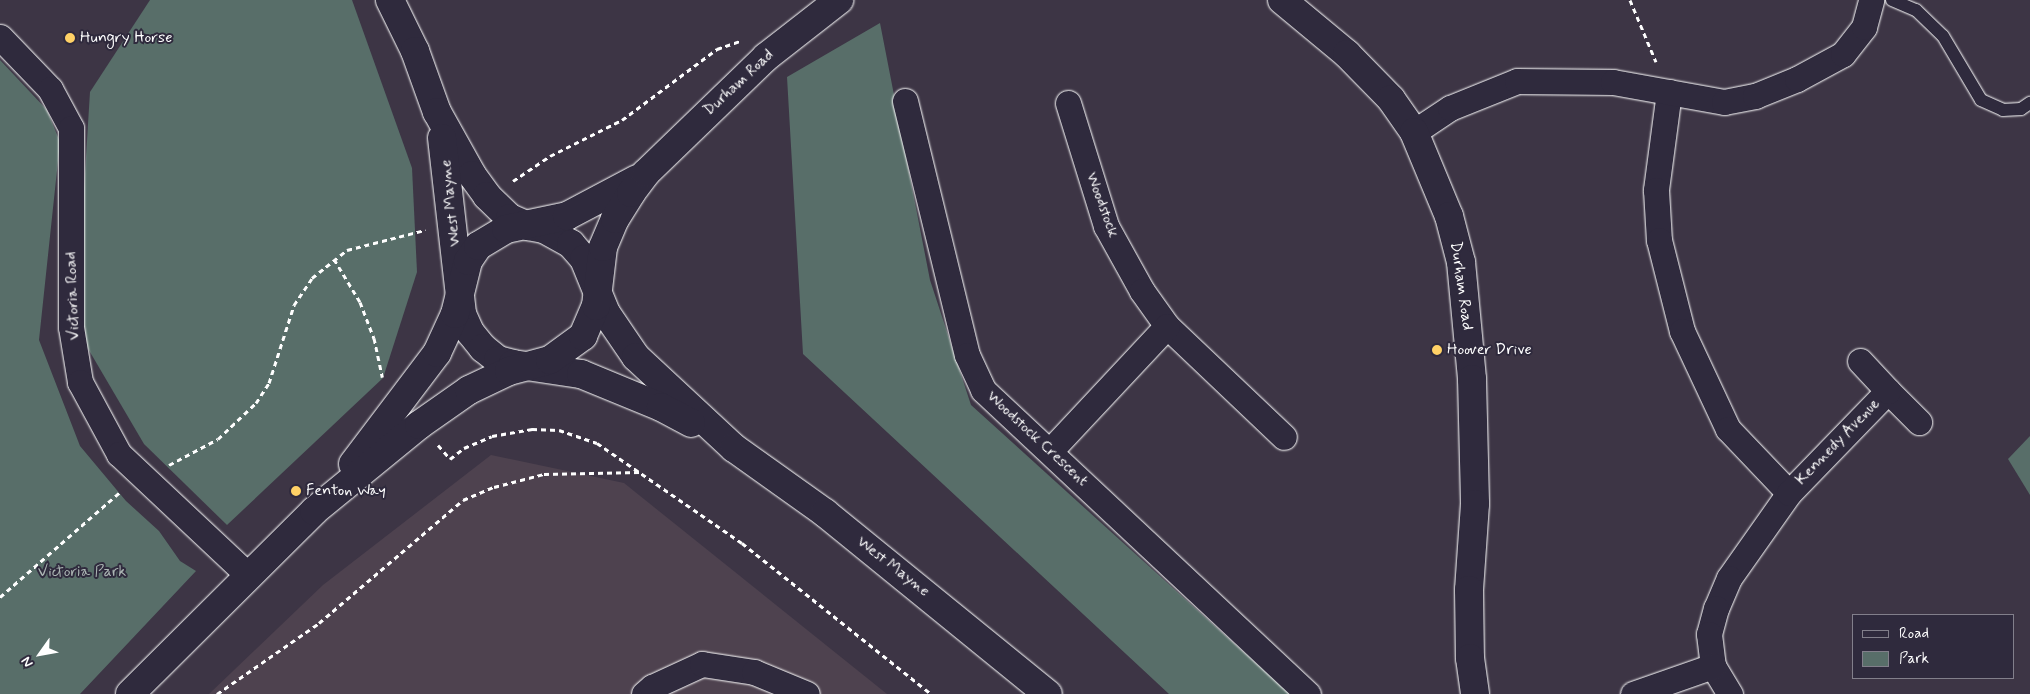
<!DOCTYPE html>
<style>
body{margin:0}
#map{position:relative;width:2030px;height:694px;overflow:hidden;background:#3d3545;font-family:Mynerve,sans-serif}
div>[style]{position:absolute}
.built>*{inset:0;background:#4e424f}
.green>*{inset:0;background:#586e69}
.path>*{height:3px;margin-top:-1.5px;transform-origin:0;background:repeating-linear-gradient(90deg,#fff 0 5px,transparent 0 9px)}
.roads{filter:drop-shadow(0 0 1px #fff) drop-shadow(0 0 1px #fff)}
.lane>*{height:12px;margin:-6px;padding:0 6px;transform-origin:6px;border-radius:6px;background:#2f2a3d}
.street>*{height:25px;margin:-12.5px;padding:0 12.5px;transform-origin:12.5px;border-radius:12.5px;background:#2f2a3d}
.secondary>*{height:28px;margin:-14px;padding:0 14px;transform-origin:14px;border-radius:14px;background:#2f2a3d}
.dots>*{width:14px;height:14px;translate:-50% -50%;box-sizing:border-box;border:2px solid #2f2a3d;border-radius:50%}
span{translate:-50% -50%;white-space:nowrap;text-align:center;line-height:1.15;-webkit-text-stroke:4px #2f2a3d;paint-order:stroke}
.poi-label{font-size:16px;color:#fff}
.left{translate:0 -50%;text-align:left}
.street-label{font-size:16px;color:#fff}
.park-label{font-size:16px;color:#acb6b4}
.legend{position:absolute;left:1852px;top:614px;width:162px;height:65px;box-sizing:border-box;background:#2f2a3d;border:1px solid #827f8b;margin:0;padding:6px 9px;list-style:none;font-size:15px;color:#fff}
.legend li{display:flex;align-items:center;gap:10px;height:25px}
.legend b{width:25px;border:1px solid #827f8b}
.north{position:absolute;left:15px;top:629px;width:50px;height:50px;-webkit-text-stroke:4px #2f2a3d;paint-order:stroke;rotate:238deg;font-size:14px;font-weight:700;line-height:20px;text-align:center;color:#fff}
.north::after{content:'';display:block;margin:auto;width:18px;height:22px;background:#fff;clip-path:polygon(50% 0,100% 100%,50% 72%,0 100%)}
</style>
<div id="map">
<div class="built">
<i style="clip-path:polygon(491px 455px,624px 483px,887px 694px,209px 694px,323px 585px)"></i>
</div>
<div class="green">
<i style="clip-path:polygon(150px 0,352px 0,412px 168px,417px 272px,383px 378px,227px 525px,144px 444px,80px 335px,81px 238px,90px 92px)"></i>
<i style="clip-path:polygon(880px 23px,930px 280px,971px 405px,1290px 694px,1169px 694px,803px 354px,787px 77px)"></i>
<i style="clip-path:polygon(0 60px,47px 110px,60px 142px,39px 340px,80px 446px,126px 501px,159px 531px,180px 561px,196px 571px,80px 694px,0 694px)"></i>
<i style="clip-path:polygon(2030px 436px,2030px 495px,2008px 459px)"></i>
</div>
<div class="path">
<i style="left:1630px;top:0;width:67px;rotate:67.2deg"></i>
<i style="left:513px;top:181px;width:45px;rotate:-34deg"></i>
<i style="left:550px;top:156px;width:80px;rotate:-26.6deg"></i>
<i style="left:622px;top:120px;width:119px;rotate:-36.8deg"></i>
<i style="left:717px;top:49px;width:24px;rotate:-19deg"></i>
<i style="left:334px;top:259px;width:50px;rotate:58.8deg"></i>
<i style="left:360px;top:302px;width:39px;rotate:69deg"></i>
<i style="left:374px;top:338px;width:40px;rotate:78deg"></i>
<i style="left:438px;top:445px;width:18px;rotate:49deg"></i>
<i style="left:450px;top:459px;width:18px;rotate:-38deg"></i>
<i style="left:464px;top:448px;width:30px;rotate:-23deg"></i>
<i style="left:492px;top:436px;width:41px;rotate:-9.9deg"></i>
<i style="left:532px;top:429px;width:27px;rotate:2deg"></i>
<i style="left:559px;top:430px;width:40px;rotate:18.9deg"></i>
<i style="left:597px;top:443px;width:176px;rotate:34.6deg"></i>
<i style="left:742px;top:543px;width:242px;rotate:38.6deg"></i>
<i style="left:169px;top:465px;width:55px;rotate:-28deg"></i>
<i style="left:218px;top:439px;width:52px;rotate:-43.5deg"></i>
<i style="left:256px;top:403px;width:24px;rotate:-57deg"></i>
<i style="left:269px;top:383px;width:82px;rotate:-72.2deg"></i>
<i style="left:294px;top:305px;width:32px;rotate:-56deg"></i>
<i style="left:312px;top:278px;width:45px;rotate:-38.7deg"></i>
<i style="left:347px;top:250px;width:81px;rotate:-14.4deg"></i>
<i style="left:0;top:597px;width:159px;rotate:-41.2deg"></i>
<i style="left:217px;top:694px;width:124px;rotate:-34.8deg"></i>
<i style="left:319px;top:623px;width:189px;rotate:-40.5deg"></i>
<i style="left:463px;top:500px;width:34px;rotate:-23deg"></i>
<i style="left:494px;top:487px;width:52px;rotate:-14.6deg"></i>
<i style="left:544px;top:474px;width:96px;rotate:-1.2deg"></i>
</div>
<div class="roads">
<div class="lane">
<i style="left:1892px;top:0;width:26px;rotate:23deg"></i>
<i style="left:1916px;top:10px;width:37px;rotate:44deg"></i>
<i style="left:1943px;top:36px;width:74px;rotate:59.3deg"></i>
<i style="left:1981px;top:100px;width:24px;rotate:24deg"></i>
<i style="left:2003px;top:110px;width:18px;rotate:-3deg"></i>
<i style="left:2021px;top:109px;width:11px;rotate:-34deg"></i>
</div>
<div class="street">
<i style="left:0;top:37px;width:72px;rotate:46.1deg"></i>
<i style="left:50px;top:89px;width:44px;rotate:61.7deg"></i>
<i style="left:71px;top:128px;width:199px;rotate:90deg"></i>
<i style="left:71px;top:327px;width:56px;rotate:80.7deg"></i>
<i style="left:80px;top:382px;width:82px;rotate:61.6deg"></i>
<i style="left:119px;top:454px;width:177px;rotate:43.2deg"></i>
<i style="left:1669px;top:92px;width:99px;rotate:97.6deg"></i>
<i style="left:1656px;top:190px;width:50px;rotate:86.6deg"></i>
<i style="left:1659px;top:240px;width:94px;rotate:75.8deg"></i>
<i style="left:1682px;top:331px;width:108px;rotate:64.9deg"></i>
<i style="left:1728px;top:429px;width:88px;rotate:46.4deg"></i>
<i style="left:1789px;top:493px;width:104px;rotate:125.2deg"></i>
<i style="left:1729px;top:578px;width:33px;rotate:113deg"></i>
<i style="left:1716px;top:608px;width:27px;rotate:105deg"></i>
<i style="left:1709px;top:634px;width:32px;rotate:83deg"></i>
<i style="left:1713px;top:666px;width:33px;rotate:59deg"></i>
<i style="left:905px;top:101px;width:261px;rotate:76.3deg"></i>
<i style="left:967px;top:355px;width:38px;rotate:65deg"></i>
<i style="left:983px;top:390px;width:445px;rotate:43.1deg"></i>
<i style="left:1068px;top:103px;width:129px;rotate:72.8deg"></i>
<i style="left:1106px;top:226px;width:74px;rotate:61deg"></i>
<i style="left:1142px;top:291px;width:43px;rotate:54.5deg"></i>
<i style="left:1167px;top:326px;width:161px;rotate:43.5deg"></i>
<i style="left:1414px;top:132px;width:43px;rotate:-33.7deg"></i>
<i style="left:1450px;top:108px;width:72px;rotate:-21.9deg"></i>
<i style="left:1517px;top:81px;width:96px;rotate:0.6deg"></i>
<i style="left:1613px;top:82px;width:113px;rotate:10.2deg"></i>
<i style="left:1724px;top:102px;width:32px;rotate:-11deg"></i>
<i style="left:1755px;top:96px;width:45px;rotate:-22deg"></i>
<i style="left:1797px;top:79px;width:52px;rotate:-28.5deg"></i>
<i style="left:1843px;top:54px;width:34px;rotate:-52deg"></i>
<i style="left:1864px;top:27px;width:28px;rotate:-75deg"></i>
<i style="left:1888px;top:391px;width:44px;rotate:45deg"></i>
<i style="left:1050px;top:451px;width:171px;rotate:-46.9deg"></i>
<i style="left:1789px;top:493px;width:142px;rotate:-45.9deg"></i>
<i style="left:1888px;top:391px;width:41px;rotate:-133deg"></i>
<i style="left:644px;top:694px;width:11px;rotate:-41deg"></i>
<i style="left:652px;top:687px;width:55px;rotate:-24.7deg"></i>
<i style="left:702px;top:664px;width:53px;rotate:8.7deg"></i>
<i style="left:754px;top:672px;width:57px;rotate:22.5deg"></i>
<i style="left:1633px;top:694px;width:85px;rotate:-19.3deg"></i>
</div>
<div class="secondary">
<i style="left:390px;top:0;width:57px;rotate:63.9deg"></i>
<i style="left:415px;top:51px;width:65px;rotate:70.2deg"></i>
<i style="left:437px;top:112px;width:72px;rotate:60.9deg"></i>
<i style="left:472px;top:175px;width:26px;rotate:54deg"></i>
<i style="left:487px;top:196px;width:32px;rotate:44deg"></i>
<i style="left:510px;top:218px;width:20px;rotate:24deg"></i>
<i style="left:528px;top:226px;width:16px;rotate:11deg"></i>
<i style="left:544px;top:229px;width:31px;rotate:29deg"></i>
<i style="left:571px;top:244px;width:20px;rotate:49deg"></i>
<i style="left:584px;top:259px;width:58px;rotate:67.8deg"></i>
<i style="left:606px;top:313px;width:53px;rotate:55.7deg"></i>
<i style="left:636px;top:357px;width:134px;rotate:42.9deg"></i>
<i style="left:734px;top:448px;width:112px;rotate:35.5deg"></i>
<i style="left:825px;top:513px;width:287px;rotate:39.1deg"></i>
<i style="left:1282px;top:0;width:85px;rotate:39.7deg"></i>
<i style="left:1347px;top:54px;width:63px;rotate:45.6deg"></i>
<i style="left:1391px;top:99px;width:40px;rotate:55.1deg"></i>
<i style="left:1414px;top:132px;width:91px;rotate:67.4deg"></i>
<i style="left:1449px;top:216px;width:48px;rotate:75.4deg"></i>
<i style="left:1461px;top:262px;width:118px;rotate:84.6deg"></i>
<i style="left:1472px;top:379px;width:125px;rotate:88.6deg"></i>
<i style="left:1475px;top:504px;width:86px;rotate:94deg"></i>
<i style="left:1469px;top:590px;width:68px;rotate:89.2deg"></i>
<i style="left:1470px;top:658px;width:36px;rotate:82deg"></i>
<i style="left:442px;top:138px;width:177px;rotate:83.5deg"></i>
<i style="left:462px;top:314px;width:20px;rotate:66deg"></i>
<i style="left:470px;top:332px;width:21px;rotate:51deg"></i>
<i style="left:483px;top:348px;width:19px;rotate:39deg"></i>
<i style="left:498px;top:360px;width:16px;rotate:15deg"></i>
<i style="left:513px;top:364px;width:69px;rotate:8.4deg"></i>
<i style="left:581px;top:374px;width:87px;rotate:22.4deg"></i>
<i style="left:661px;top:407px;width:34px;rotate:28deg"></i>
<i style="left:353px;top:464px;width:139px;rotate:-52.9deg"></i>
<i style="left:437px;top:353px;width:43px;rotate:-65.2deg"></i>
<i style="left:455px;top:314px;width:55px;rotate:-76.2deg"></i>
<i style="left:468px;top:261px;width:18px;rotate:-56deg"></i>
<i style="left:478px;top:246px;width:33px;rotate:-31deg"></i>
<i style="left:506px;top:229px;width:62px;rotate:-12deg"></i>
<i style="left:567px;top:216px;width:79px;rotate:-27.9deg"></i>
<i style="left:130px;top:694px;width:260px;rotate:-44.8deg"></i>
<i style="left:314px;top:511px;width:136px;rotate:-39.3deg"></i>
<i style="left:419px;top:425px;width:61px;rotate:-35deg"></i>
<i style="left:469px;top:390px;width:44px;rotate:-25.4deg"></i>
<i style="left:509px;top:371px;width:42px;rotate:-15deg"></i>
<i style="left:550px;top:360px;width:41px;rotate:-36deg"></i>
<i style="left:583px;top:336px;width:33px;rotate:-67deg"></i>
<i style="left:596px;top:306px;width:59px;rotate:-83.2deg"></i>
<i style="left:603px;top:247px;width:30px;rotate:-67deg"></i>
<i style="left:615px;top:219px;width:31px;rotate:-58deg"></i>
<i style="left:631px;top:193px;width:25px;rotate:-53deg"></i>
<i style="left:646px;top:173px;width:167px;rotate:-44deg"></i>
<i style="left:766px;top:57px;width:93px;rotate:-38deg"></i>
</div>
</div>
<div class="dots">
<i style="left:70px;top:38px;background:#ffd166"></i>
<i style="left:1437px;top:350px;background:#ffd166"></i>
<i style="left:296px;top:491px;background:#ffd166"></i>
</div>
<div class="poi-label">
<span class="left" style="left:80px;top:38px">Hungry Horse</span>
<span class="left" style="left:1447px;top:350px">Hoover Drive</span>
<span class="left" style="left:306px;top:491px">Fenton Way</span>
</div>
<div class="street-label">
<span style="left:739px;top:83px;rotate:-43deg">Durham Road</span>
<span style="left:451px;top:203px;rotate:-96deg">West Mayne</span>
<span style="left:1102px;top:205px;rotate:70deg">Woodstock</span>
<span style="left:1461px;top:286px;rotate:82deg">Durham Road</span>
<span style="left:73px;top:296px;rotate:-92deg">Victoria Road</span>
<span style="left:1037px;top:439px;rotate:43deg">Woodstock Crescent</span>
<span style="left:1838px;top:442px;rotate:-46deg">Kennedy Avenue</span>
<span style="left:893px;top:567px;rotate:38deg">West Mayne</span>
</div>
<div class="park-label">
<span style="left:82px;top:572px">Victoria Park</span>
</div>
<ul class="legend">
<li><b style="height:6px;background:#2f2a3d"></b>Road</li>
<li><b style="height:14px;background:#586e69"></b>Park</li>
</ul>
<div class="north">N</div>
</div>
